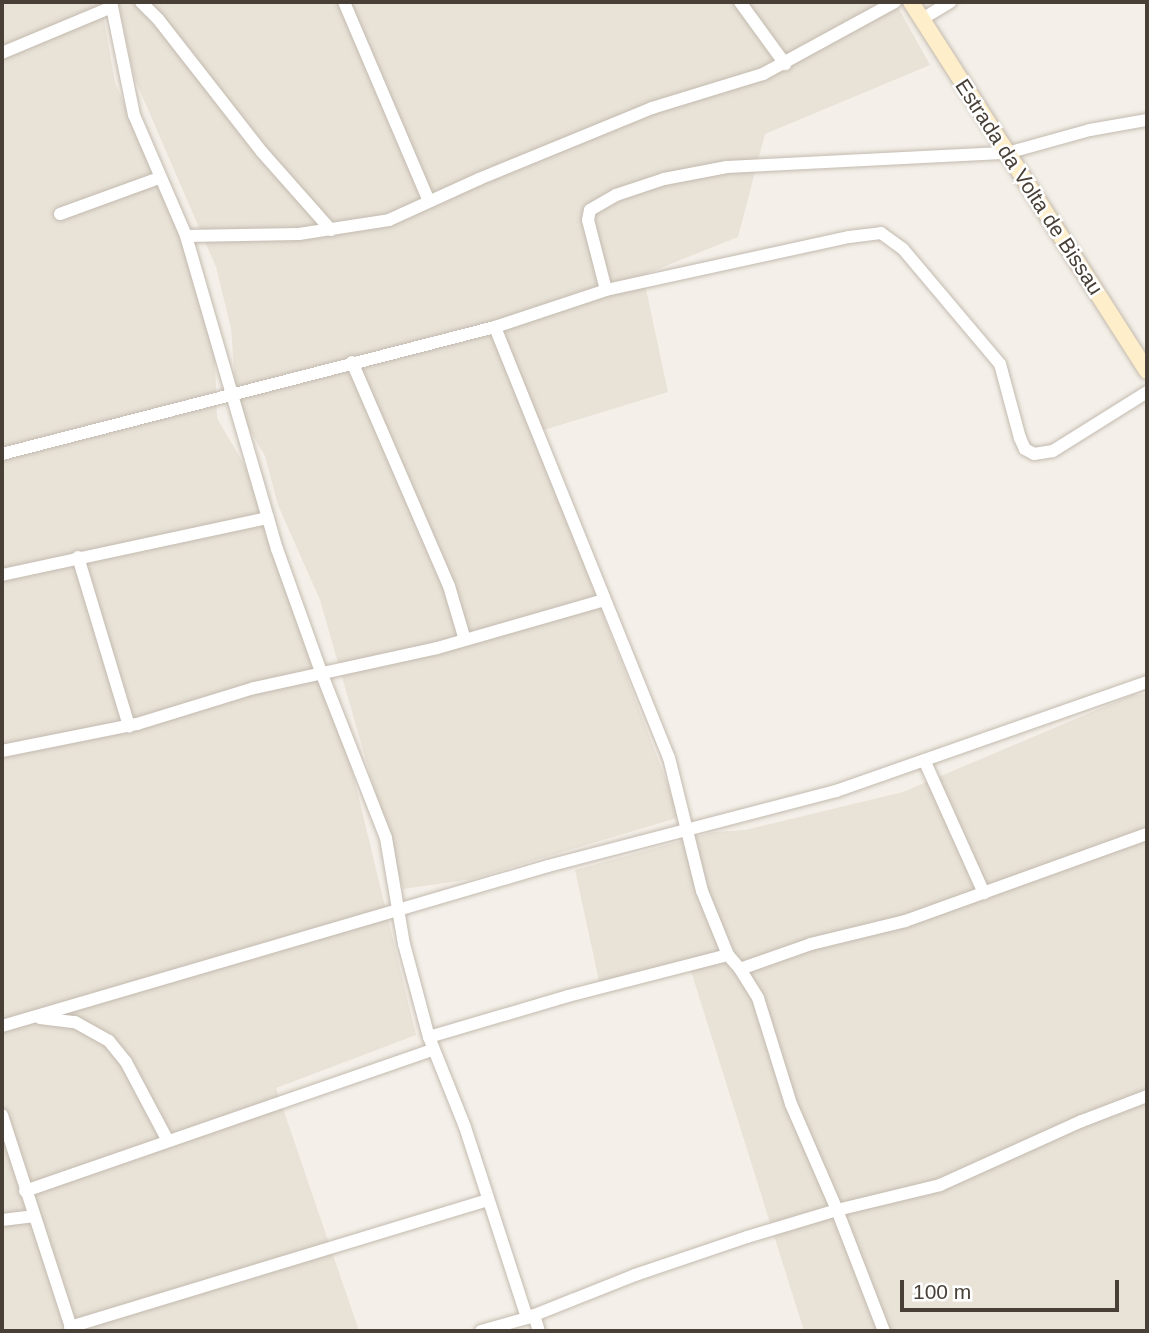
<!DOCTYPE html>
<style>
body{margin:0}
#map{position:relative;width:1149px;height:1333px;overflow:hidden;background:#f4f0e9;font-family:Arial,sans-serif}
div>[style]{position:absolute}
.residential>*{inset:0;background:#e8e2d7}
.roads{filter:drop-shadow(0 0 2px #c3baaf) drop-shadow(0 0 2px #c3baaf)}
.street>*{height:12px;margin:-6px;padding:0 6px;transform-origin:6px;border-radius:6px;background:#fff}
.secondary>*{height:16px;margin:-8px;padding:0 8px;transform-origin:8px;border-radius:8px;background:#feeeca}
span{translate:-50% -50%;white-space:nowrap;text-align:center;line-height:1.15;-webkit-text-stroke:5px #fff;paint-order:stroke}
.street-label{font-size:21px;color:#484037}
.frame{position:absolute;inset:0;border:4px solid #484037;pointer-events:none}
.scale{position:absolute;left:900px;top:1280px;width:219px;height:32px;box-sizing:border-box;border:4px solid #484037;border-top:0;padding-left:9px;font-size:21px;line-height:24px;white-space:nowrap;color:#484037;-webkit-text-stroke:5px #fff;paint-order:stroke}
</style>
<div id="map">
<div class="residential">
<i style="clip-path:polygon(2px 2px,101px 2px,115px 83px,192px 259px,214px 332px,217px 418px,245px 466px,342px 728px,416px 1035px,276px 1088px,359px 1331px,2px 1331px)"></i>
<i style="clip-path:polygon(118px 2px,895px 2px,930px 65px,765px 134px,738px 237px,643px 275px,668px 392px,534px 433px,680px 817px,472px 879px,403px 889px,320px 600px,278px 505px,265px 456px,237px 408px,231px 328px,216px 267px,134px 77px)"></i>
<i style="clip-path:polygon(1147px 694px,1147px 1331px,804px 1331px,691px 971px,601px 990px,575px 870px,714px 832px,745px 830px,903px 792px,1132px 695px)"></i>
</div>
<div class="roads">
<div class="street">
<i style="left:111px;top:2px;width:115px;rotate:78.5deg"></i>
<i style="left:134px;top:115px;width:132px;rotate:66.7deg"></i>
<i style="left:186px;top:236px;width:326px;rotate:73.8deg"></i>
<i style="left:277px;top:549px;width:131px;rotate:70.3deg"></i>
<i style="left:321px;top:672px;width:178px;rotate:68.6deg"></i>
<i style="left:386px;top:838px;width:108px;rotate:80.4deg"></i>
<i style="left:404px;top:944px;width:96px;rotate:75deg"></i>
<i style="left:429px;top:1037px;width:97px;rotate:68.2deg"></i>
<i style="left:465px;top:1127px;width:201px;rotate:72deg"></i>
<i style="left:141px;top:2px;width:24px;rotate:45deg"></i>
<i style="left:158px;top:19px;width:169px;rotate:52deg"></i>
<i style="left:262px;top:152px;width:104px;rotate:48.5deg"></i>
<i style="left:344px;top:2px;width:216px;rotate:66.9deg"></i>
<i style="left:740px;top:2px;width:77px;rotate:54deg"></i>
<i style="left:922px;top:19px;width:33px;rotate:-31deg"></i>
<i style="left:2px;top:53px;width:119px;rotate:-22.7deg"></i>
<i style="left:60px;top:214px;width:105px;rotate:-20deg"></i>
<i style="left:186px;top:236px;width:113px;rotate:-1deg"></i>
<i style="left:299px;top:234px;width:91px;rotate:-8.8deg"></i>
<i style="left:389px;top:220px;width:99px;rotate:-24.5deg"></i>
<i style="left:479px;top:179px;width:187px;rotate:-22.3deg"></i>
<i style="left:652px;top:108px;width:116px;rotate:-17deg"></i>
<i style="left:763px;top:74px;width:150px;rotate:-28.6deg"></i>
<i style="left:606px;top:290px;width:72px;rotate:-104.4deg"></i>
<i style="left:588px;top:220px;width:10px;rotate:-79deg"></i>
<i style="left:590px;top:210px;width:30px;rotate:-30deg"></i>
<i style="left:616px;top:195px;width:51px;rotate:-18.4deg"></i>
<i style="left:664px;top:179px;width:64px;rotate:-10.8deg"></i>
<i style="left:727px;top:167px;width:280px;rotate:-2.9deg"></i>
<i style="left:1007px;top:153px;width:86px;rotate:-15.5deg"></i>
<i style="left:1090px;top:130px;width:58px;rotate:-10deg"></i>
<i style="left:352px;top:362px;width:244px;rotate:66.6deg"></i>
<i style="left:449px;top:586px;width:56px;rotate:73.5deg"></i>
<i style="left:2px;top:454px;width:509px;rotate:-14.45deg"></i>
<i style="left:78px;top:557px;width:177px;rotate:73.2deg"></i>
<i style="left:2px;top:575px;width:272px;rotate:-12.1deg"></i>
<i style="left:2px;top:751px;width:138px;rotate:-11.3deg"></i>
<i style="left:137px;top:724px;width:122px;rotate:-17.1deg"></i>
<i style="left:254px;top:688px;width:187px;rotate:-12.3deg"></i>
<i style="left:437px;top:648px;width:174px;rotate:-16deg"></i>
<i style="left:925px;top:762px;width:144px;rotate:65.8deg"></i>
<i style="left:728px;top:955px;width:69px;rotate:-112.1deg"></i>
<i style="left:702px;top:891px;width:137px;rotate:-103.9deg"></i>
<i style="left:669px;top:758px;width:465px;rotate:-112deg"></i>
<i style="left:495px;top:327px;width:117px;rotate:-18.4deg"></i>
<i style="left:606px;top:290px;width:249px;rotate:-12.3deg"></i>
<i style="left:849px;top:237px;width:32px;rotate:-7deg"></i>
<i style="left:881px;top:233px;width:27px;rotate:36deg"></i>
<i style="left:903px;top:249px;width:150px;rotate:49.9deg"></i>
<i style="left:1000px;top:364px;width:77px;rotate:74.9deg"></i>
<i style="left:1020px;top:438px;width:12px;rotate:66deg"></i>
<i style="left:1025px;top:449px;width:10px;rotate:29deg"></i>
<i style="left:1034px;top:454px;width:19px;rotate:-9deg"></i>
<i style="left:1053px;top:451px;width:111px;rotate:-32.1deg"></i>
<i style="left:740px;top:969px;width:34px;rotate:58deg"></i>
<i style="left:758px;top:998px;width:111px;rotate:72.7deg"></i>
<i style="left:791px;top:1104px;width:116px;rotate:66.5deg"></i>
<i style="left:837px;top:1210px;width:130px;rotate:68.8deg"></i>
<i style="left:40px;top:1018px;width:35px;rotate:7deg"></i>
<i style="left:75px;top:1022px;width:39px;rotate:29deg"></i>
<i style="left:109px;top:1041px;width:27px;rotate:51deg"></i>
<i style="left:126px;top:1062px;width:89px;rotate:62deg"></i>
<i style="left:2px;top:1026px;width:569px;rotate:-16.33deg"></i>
<i style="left:548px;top:866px;width:298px;rotate:-14.6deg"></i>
<i style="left:836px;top:791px;width:330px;rotate:-19.3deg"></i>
<i style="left:429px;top:1037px;width:145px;rotate:-16.4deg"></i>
<i style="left:568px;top:996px;width:165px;rotate:-14.4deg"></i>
<i style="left:728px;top:955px;width:18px;rotate:49deg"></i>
<i style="left:740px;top:969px;width:75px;rotate:-19.4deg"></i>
<i style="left:811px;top:944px;width:97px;rotate:-13.7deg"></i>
<i style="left:905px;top:921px;width:257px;rotate:-19.8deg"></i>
<i style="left:2px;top:1115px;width:227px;rotate:72deg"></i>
<i style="left:25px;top:1191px;width:432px;rotate:-19.1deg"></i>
<i style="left:2px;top:1220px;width:31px;rotate:-7deg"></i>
<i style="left:534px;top:1315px;width:17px;rotate:73deg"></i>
<i style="left:70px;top:1327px;width:435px;rotate:-16.9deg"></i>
<i style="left:481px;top:1331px;width:48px;rotate:-15.8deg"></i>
<i style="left:527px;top:1318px;width:116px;rotate:-21.7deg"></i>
<i style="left:635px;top:1275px;width:118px;rotate:-18.7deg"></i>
<i style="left:747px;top:1237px;width:94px;rotate:-16.7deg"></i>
<i style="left:837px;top:1210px;width:106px;rotate:-13.6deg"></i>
<i style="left:940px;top:1185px;width:156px;rotate:-24.3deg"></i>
<i style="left:1082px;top:1121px;width:70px;rotate:-21deg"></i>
</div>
<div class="secondary">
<i style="left:911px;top:2px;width:438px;rotate:57.4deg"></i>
</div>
</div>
<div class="street-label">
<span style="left:1029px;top:187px;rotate:57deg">Estrada da Volta de Bissau</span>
</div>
<div class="frame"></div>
<div class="scale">100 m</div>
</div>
